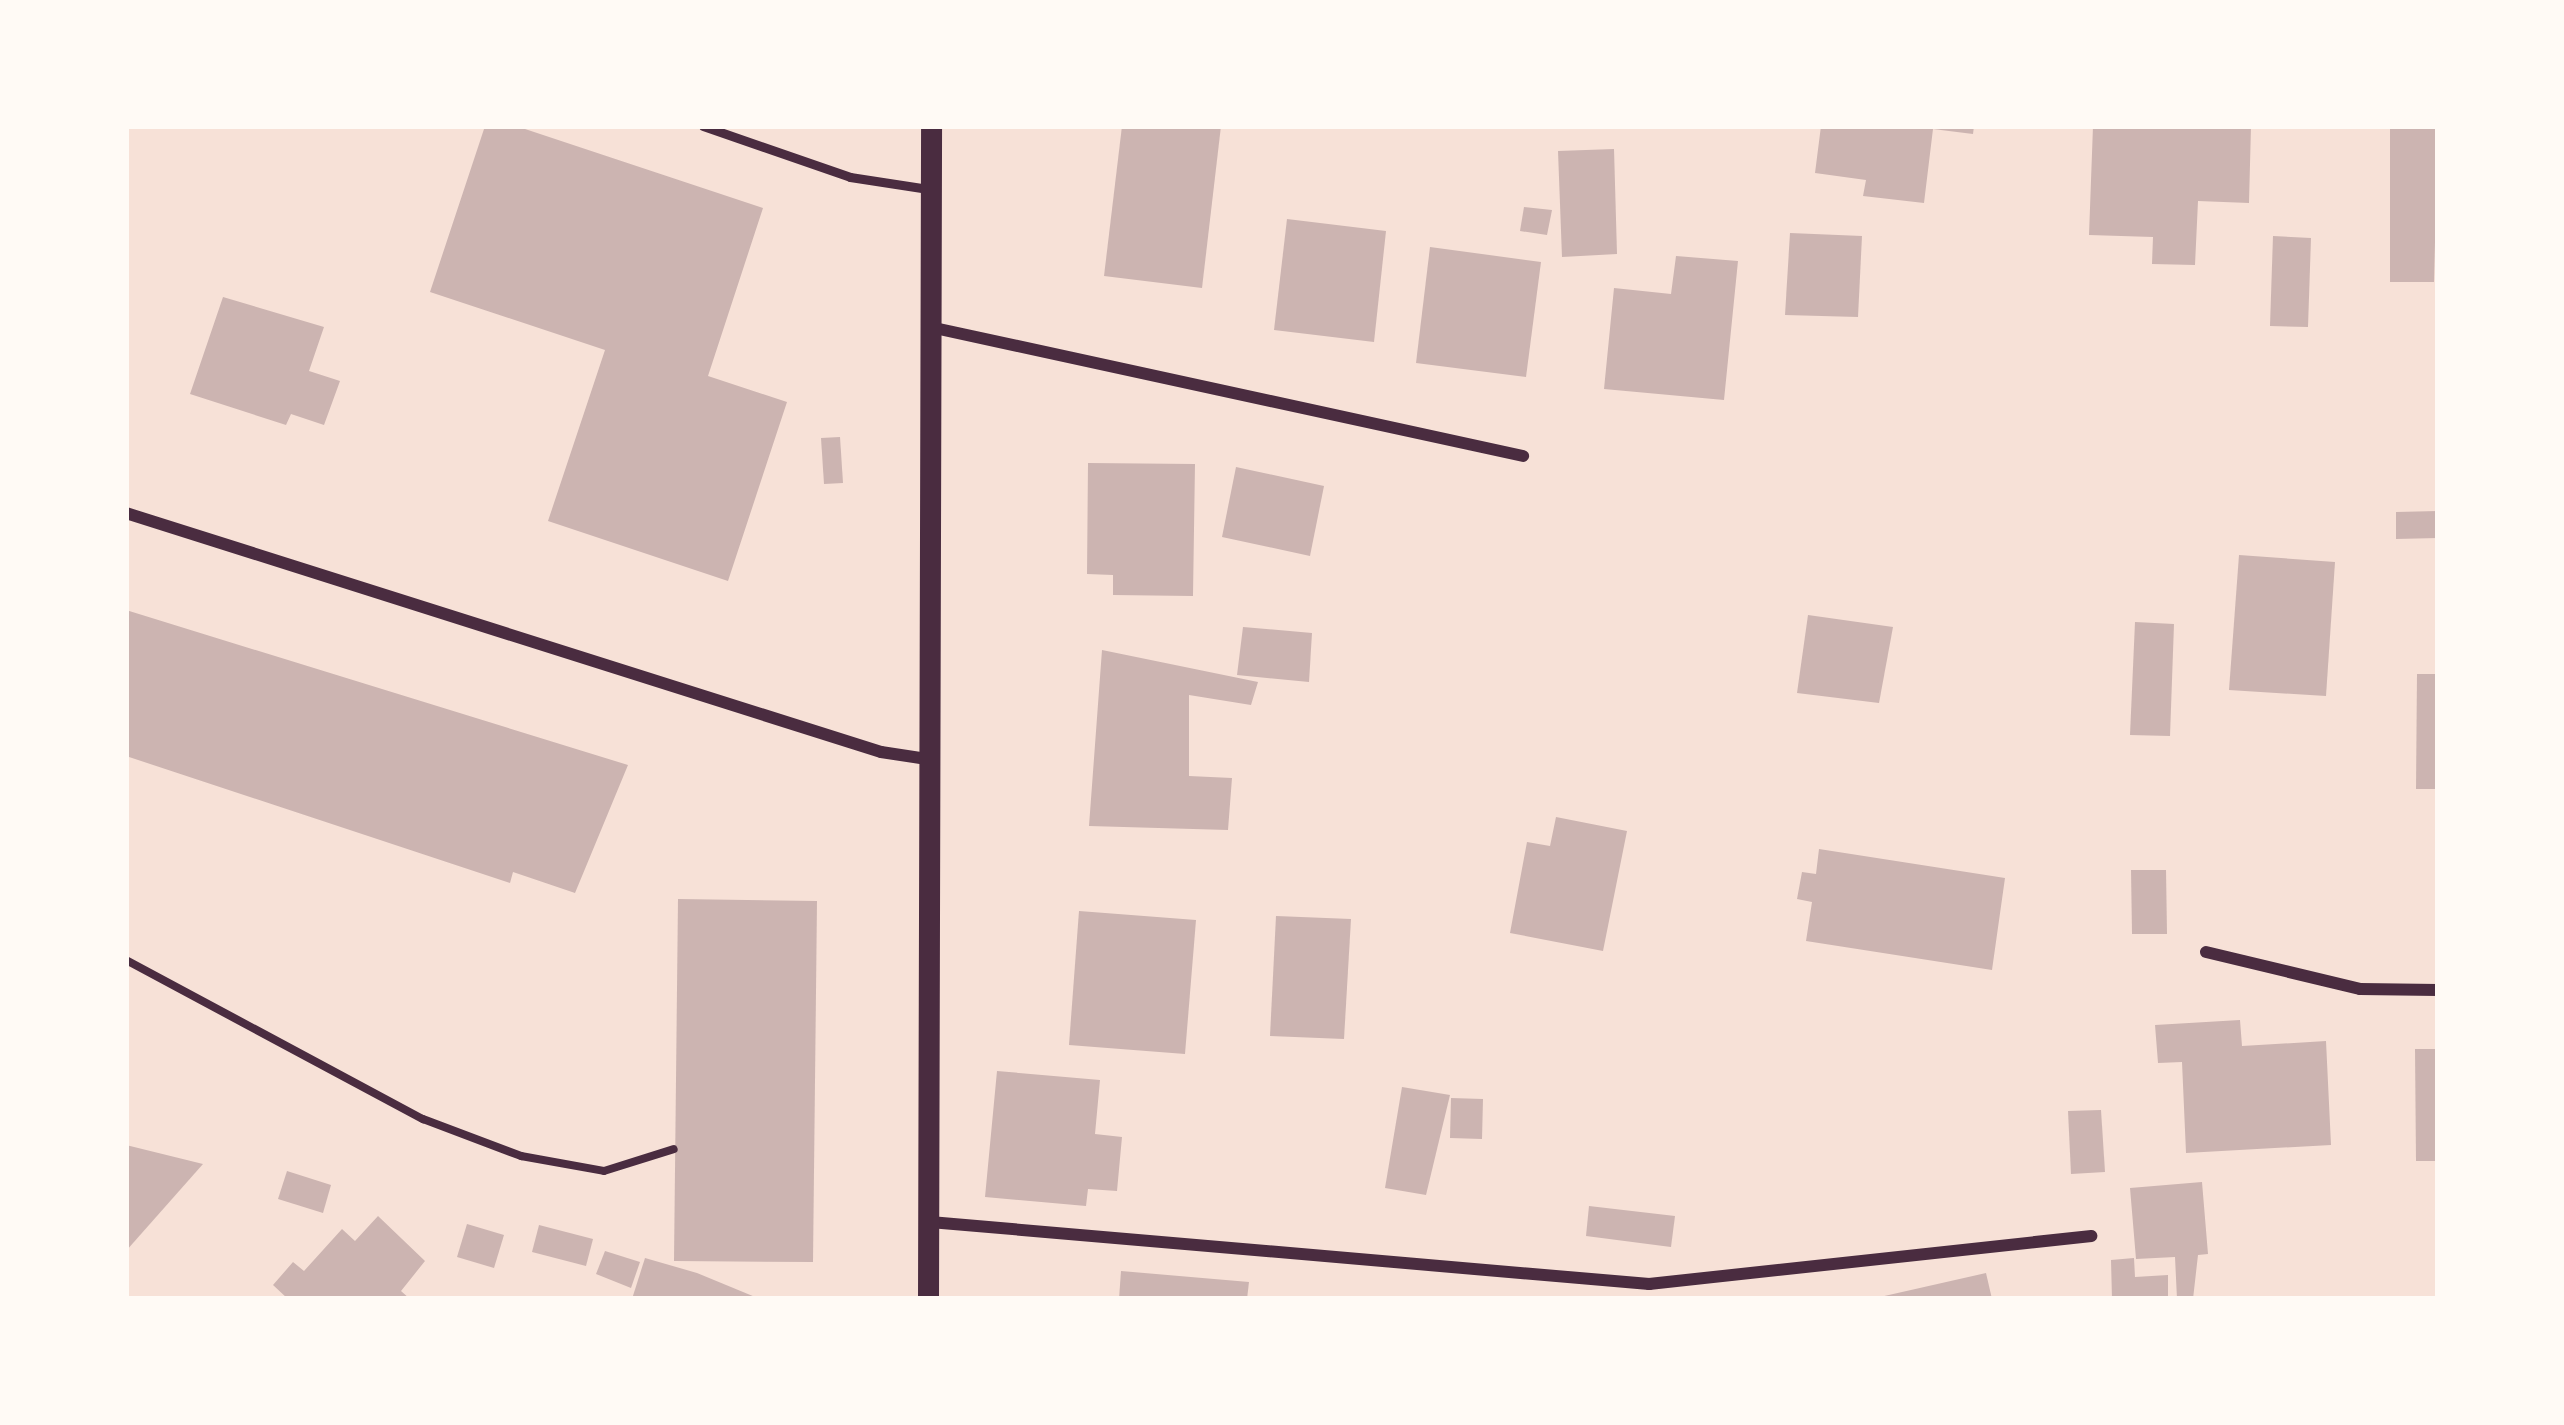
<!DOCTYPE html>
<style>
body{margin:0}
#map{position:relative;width:2564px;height:1425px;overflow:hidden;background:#f7e1d7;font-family:Rubik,sans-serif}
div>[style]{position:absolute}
.building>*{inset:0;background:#ccb4b1}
.path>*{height:8px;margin:-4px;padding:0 4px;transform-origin:4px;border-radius:4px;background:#4a2c40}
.service>*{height:9px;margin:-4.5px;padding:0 4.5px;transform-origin:4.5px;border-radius:4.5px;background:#4a2c40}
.minor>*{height:12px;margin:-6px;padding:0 6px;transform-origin:6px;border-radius:6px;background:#4a2c40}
.tertiary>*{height:21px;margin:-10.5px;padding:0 10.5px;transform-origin:10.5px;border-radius:10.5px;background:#4a2c40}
span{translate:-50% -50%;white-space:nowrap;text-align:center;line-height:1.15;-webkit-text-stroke:9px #fffaf5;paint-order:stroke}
.frame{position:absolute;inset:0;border:129px solid #fffaf5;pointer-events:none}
</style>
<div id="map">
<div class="building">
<i style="clip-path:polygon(485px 126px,516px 126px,763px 208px,708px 376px,787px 402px,728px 581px,548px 521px,605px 350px,430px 292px)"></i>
<i style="clip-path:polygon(1122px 126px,1221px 126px,1202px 288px,1104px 276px)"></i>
<i style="clip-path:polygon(1821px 126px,1974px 126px,1973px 134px,1933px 129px,1924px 203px,1863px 196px,1866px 180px,1815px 173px)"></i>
<i style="clip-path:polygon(2093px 126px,2251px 126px,2249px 203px,2198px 201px,2195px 265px,2152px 264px,2153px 237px,2089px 235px)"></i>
<i style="clip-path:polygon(2390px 126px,2438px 126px,2434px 282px,2390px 282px)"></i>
<i style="clip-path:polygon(1614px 149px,1617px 254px,1562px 257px,1558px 151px)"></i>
<i style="clip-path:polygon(1524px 207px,1552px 210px,1547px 235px,1520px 231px)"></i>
<i style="clip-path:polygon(1287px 219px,1386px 231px,1374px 342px,1274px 330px)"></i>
<i style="clip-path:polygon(1790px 233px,1862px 236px,1858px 317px,1785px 315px)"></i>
<i style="clip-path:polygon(2273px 236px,2311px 238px,2308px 327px,2270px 326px)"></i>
<i style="clip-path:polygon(1430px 247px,1541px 262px,1526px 377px,1416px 363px)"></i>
<i style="clip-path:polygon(1676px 256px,1738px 261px,1724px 400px,1604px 389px,1614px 288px,1671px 294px)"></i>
<i style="clip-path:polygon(223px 297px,324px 327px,309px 371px,340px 381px,324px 425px,291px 414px,286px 425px,190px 394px)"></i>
<i style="clip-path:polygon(840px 437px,843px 483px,824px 484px,821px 438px)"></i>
<i style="clip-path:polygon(1088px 463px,1195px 464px,1193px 596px,1113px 595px,1113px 575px,1087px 574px)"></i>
<i style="clip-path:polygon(1236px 467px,1324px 486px,1310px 556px,1222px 537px)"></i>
<i style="clip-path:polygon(2438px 511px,2438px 538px,2396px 539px,2396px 512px)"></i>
<i style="clip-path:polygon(2239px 555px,2335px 562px,2326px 696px,2229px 690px)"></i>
<i style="clip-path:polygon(126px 610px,628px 765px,575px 893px,513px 872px,510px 883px,126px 756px)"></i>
<i style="clip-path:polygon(1808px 615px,1893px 627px,1879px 703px,1797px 693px)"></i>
<i style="clip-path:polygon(2135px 622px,2174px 624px,2170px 736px,2130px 735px)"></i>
<i style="clip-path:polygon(1243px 627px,1312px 633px,1309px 682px,1237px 675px)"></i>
<i style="clip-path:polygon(1102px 650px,1258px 682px,1251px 705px,1189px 695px,1189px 776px,1232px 778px,1228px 830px,1089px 826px)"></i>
<i style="clip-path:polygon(2417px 674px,2438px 674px,2438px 789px,2416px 789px)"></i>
<i style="clip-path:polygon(1556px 817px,1627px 831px,1603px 951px,1510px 933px,1527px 842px,1550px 846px)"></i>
<i style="clip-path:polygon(1819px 849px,2005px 878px,1992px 970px,1806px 941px,1812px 902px,1797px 899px,1802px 872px,1816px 874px)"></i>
<i style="clip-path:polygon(2131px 870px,2166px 870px,2167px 934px,2132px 934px)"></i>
<i style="clip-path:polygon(678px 899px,817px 901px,813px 1262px,674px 1261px)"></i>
<i style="clip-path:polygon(1079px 911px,1196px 920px,1185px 1054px,1069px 1045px)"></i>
<i style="clip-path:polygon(1276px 916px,1351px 919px,1344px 1039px,1270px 1036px)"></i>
<i style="clip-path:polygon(2240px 1020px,2242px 1046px,2326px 1041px,2331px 1145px,2186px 1153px,2182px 1062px,2158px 1063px,2155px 1025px)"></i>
<i style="clip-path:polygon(2415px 1049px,2438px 1049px,2438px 1161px,2416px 1161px)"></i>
<i style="clip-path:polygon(997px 1071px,1100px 1080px,1095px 1134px,1122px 1137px,1117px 1191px,1088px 1189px,1086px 1206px,985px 1197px)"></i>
<i style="clip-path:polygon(1402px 1087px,1450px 1095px,1426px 1195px,1385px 1188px)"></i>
<i style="clip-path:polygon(1451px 1098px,1483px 1099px,1482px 1139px,1450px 1138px)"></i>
<i style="clip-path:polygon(2101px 1110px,2105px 1172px,2071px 1174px,2068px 1111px)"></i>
<i style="clip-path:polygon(126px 1145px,203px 1164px,126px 1251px)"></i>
<i style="clip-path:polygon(287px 1171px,331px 1185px,323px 1213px,278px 1199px)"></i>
<i style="clip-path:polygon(2202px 1182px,2208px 1254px,2198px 1255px,2193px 1299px,2177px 1299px,2175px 1257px,2136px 1259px,2130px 1188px)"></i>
<i style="clip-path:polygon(1589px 1206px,1675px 1216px,1671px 1247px,1586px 1236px)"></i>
<i style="clip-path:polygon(378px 1216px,425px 1261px,401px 1291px,410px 1299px,288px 1299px,273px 1285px,293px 1262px,304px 1271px,342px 1229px,355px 1241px)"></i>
<i style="clip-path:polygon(467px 1224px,504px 1235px,494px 1268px,457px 1257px)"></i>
<i style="clip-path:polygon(539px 1225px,593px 1239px,586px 1266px,532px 1252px)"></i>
<i style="clip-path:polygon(605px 1251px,640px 1262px,631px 1288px,596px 1274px)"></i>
<i style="clip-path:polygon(645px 1258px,697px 1273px,760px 1299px,632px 1299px)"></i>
<i style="clip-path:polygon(2134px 1258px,2135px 1277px,2168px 1275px,2168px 1299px,2112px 1299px,2111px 1260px)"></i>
<i style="clip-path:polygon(1121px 1271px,1249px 1282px,1247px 1299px,1119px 1299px)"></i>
<i style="clip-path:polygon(1986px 1273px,1992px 1299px,1880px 1299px,1880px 1297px)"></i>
</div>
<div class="path">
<i style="left:126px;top:960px;width:337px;rotate:28.2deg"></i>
<i style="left:423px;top:1119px;width:105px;rotate:20.7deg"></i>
<i style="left:521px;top:1156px;width:84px;rotate:10.2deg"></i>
<i style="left:604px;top:1171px;width:73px;rotate:-17.4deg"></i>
</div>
<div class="service">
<i style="left:703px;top:126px;width:156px;rotate:19.1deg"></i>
<i style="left:850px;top:177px;width:79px;rotate:8.7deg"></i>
</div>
<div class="minor">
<i style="left:930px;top:327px;width:607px;rotate:12.27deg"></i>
<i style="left:126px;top:513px;width:792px;rotate:17.57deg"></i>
<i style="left:881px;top:752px;width:53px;rotate:8.7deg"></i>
<i style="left:2206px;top:952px;width:158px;rotate:13.5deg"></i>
<i style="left:2360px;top:989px;width:78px;rotate:0.7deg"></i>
<i style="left:930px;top:1222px;width:722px;rotate:4.93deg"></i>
<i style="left:1649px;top:1284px;width:445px;rotate:-6.2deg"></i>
</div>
<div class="tertiary">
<i style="left:928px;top:1299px;width:1173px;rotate:-89.85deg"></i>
</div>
<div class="frame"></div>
</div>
